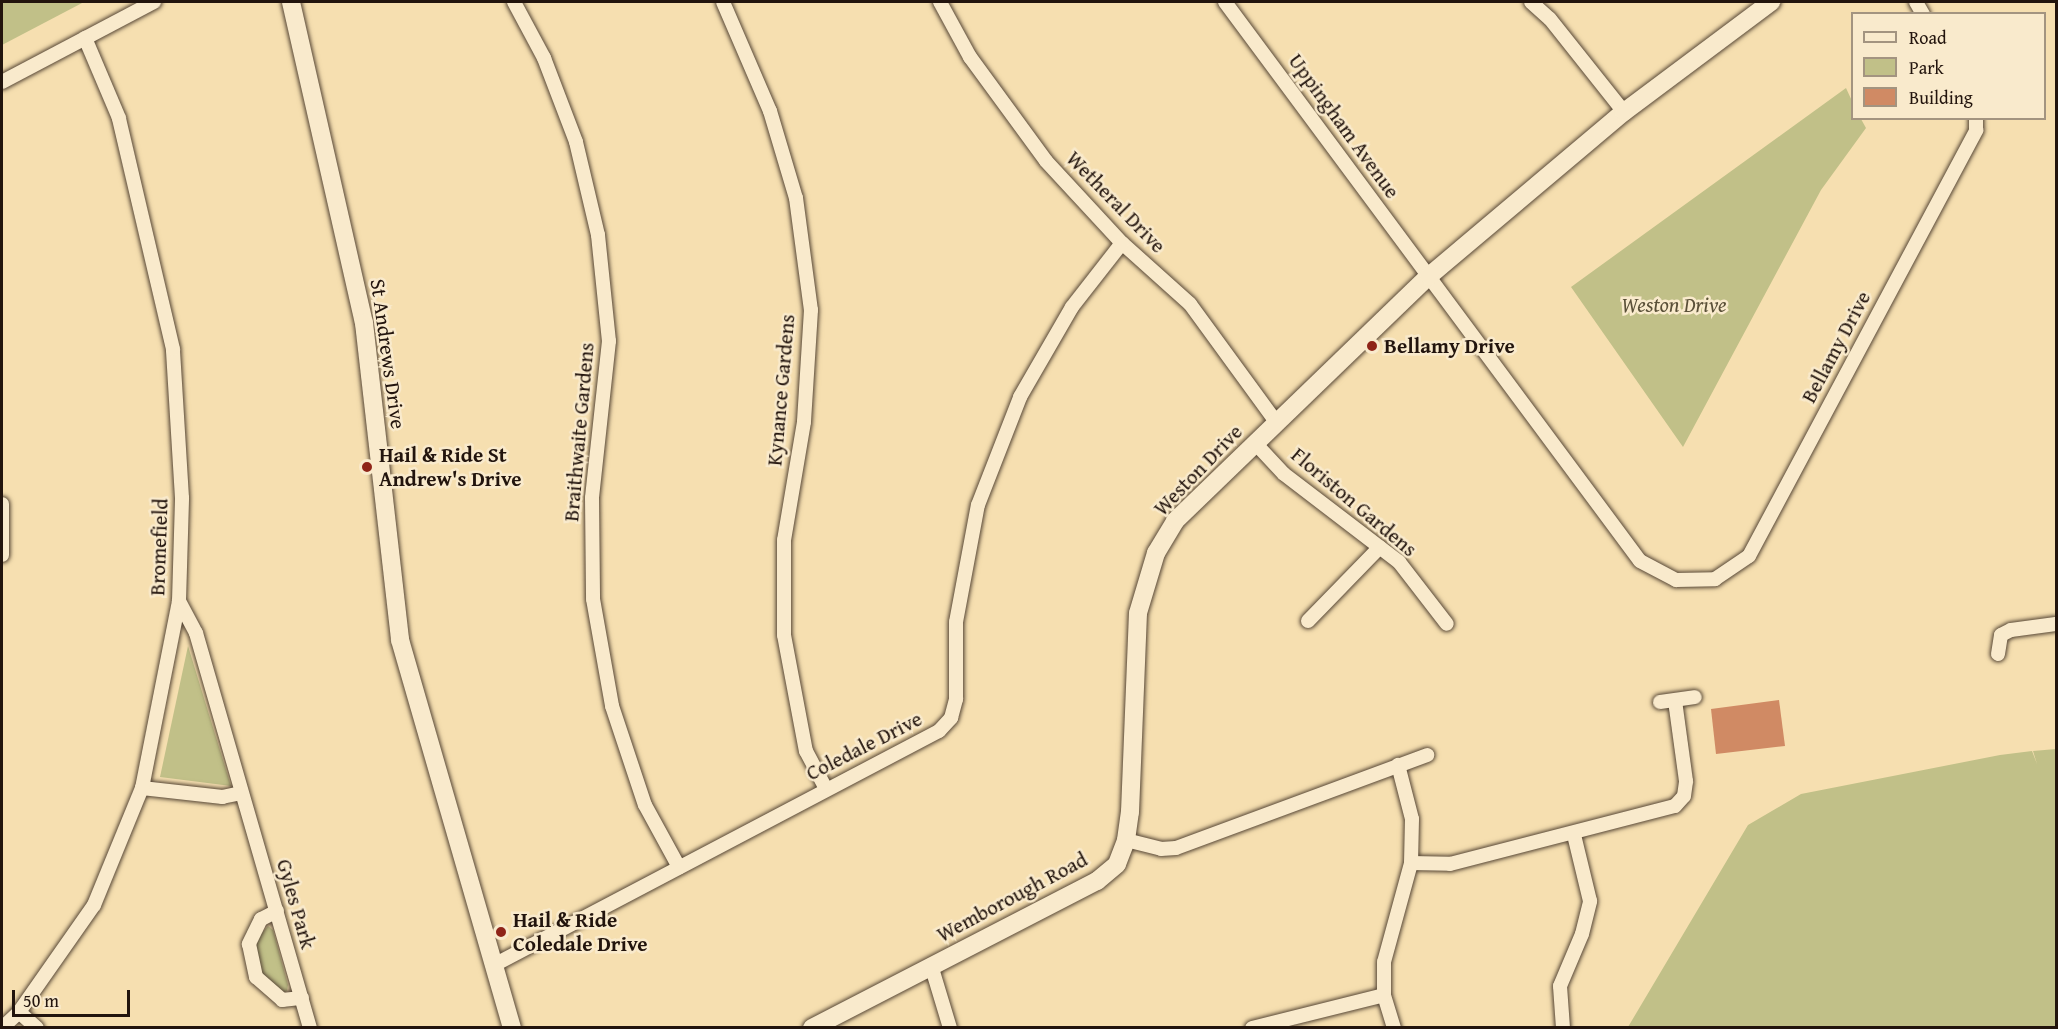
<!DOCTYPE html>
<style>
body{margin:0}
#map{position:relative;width:2058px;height:1029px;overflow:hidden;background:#f6dfb0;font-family:"Gentium Book Plus",serif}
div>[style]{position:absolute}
.green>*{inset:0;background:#c1c088}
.building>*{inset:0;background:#d08a64}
.roads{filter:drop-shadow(0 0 2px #574736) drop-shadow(0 0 2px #574736)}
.minor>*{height:14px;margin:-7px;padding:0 7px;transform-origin:7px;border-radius:7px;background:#f9eacc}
.tertiary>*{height:18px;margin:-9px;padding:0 9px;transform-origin:9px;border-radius:9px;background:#f9eacc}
.dots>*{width:16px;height:16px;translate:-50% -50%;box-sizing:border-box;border:3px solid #f9eacc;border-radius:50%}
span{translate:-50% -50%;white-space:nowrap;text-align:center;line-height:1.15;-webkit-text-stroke:5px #f9eacc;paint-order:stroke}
.street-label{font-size:21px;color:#22140d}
.park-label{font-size:21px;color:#5a5038;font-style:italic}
.poi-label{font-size:21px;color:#22140d;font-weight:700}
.left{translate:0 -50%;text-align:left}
.frame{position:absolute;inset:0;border:3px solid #22140d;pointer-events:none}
.legend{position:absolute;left:1851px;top:12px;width:195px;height:108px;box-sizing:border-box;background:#f9eacc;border:2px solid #a39480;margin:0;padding:8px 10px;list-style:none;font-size:18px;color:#22140d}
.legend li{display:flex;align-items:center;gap:12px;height:30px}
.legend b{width:30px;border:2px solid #a39480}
.scale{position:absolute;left:12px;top:990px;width:118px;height:27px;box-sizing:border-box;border:3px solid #22140d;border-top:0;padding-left:8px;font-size:18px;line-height:21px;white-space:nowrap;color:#22140d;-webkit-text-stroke:4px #f9eacc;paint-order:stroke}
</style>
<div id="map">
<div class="green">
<i style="clip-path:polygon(2px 2px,84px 2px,2px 45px)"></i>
<i style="clip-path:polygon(1846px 88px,1852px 101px,1852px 118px,1861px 119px,1866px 128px,1821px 190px,1683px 447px,1571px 287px)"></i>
<i style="clip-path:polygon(188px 646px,231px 786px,160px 777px)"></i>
<i style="clip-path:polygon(2056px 749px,2056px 1027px,1628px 1027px,1748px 825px,1801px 794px,2000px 755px,2032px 751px,2037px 764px,2033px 751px)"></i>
<i style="clip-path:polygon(268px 926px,273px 930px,288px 985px,287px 991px,281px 994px,261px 976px,255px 952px,258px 937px)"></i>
</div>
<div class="building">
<i style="clip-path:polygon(1779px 700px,1785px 746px,1716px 754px,1711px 709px)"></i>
</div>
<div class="roads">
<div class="minor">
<i style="left:514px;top:2px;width:64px;rotate:61.8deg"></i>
<i style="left:544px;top:58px;width:90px;rotate:69.1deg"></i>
<i style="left:576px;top:142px;width:96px;rotate:76.7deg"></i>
<i style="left:598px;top:235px;width:107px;rotate:84.1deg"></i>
<i style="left:609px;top:341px;width:158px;rotate:96.2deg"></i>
<i style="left:592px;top:498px;width:101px;rotate:89.4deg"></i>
<i style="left:593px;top:599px;width:109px;rotate:79.9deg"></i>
<i style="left:612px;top:706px;width:104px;rotate:71.6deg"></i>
<i style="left:645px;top:805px;width:71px;rotate:61.3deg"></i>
<i style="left:723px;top:2px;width:119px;rotate:66.7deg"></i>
<i style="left:770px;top:111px;width:91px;rotate:73.4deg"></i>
<i style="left:796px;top:198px;width:113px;rotate:82.4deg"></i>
<i style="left:811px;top:310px;width:112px;rotate:93.6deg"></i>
<i style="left:804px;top:422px;width:120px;rotate:99.6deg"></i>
<i style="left:784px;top:540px;width:95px;rotate:90deg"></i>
<i style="left:784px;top:635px;width:118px;rotate:79.3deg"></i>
<i style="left:806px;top:751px;width:43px;rotate:62.2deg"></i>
<i style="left:940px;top:2px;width:63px;rotate:61.4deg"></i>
<i style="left:970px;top:57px;width:129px;rotate:53.8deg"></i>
<i style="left:1046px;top:161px;width:112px;rotate:47.2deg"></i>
<i style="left:1122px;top:243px;width:91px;rotate:41.9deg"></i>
<i style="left:1190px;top:304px;width:146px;rotate:53.9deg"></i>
<i style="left:1225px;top:2px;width:696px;rotate:53.41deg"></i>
<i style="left:1640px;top:561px;width:41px;rotate:27.8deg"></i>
<i style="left:1676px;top:580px;width:39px;rotate:-1deg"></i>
<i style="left:1715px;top:579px;width:41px;rotate:-34.1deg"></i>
<i style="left:1749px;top:556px;width:483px;rotate:-61.9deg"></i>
<i style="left:1976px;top:130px;width:12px;rotate:-90deg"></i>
<i style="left:1531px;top:2px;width:25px;rotate:42deg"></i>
<i style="left:1550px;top:19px;width:119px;rotate:51.5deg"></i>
<i style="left:1916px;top:2px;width:14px;rotate:60deg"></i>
<i style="left:2px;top:82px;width:172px;rotate:-27.8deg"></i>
<i style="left:1255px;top:443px;width:42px;rotate:46.9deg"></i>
<i style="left:1284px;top:474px;width:145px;rotate:37.4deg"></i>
<i style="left:1399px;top:562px;width:78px;rotate:52.3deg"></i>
<i style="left:2px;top:504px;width:51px;rotate:90deg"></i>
<i style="left:179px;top:601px;width:36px;rotate:62deg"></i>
<i style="left:196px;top:633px;width:411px;rotate:73.9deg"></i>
<i style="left:1308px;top:621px;width:103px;rotate:-45.8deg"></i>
<i style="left:1998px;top:654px;width:19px;rotate:-81deg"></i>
<i style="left:2001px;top:635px;width:11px;rotate:-27deg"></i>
<i style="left:2011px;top:630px;width:45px;rotate:-7.6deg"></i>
<i style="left:1660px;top:702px;width:35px;rotate:-8deg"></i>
<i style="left:142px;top:788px;width:81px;rotate:6.4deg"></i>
<i style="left:222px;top:797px;width:19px;rotate:-12deg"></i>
<i style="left:1126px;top:840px;width:36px;rotate:14deg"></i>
<i style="left:1161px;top:849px;width:15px;rotate:-4deg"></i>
<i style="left:1176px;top:848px;width:268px;rotate:-20.3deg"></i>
<i style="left:1411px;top:863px;width:39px;rotate:1deg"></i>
<i style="left:1450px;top:864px;width:232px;rotate:-14.5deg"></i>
<i style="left:1675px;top:806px;width:13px;rotate:-48deg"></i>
<i style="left:1684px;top:796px;width:15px;rotate:-82deg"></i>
<i style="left:1686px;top:781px;width:81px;rotate:-97.8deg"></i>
<i style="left:277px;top:911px;width:18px;rotate:153deg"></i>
<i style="left:261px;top:919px;width:28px;rotate:116deg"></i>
<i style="left:249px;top:944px;width:34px;rotate:78deg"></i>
<i style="left:256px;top:977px;width:35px;rotate:41deg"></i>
<i style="left:282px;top:1000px;width:20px;rotate:-6deg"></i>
<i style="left:494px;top:965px;width:503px;rotate:-27.74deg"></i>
<i style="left:939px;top:731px;width:18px;rotate:-47deg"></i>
<i style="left:951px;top:718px;width:20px;rotate:-75deg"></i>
<i style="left:956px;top:699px;width:77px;rotate:-90deg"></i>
<i style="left:956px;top:622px;width:119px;rotate:-79.4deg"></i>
<i style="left:978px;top:505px;width:116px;rotate:-68.7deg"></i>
<i style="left:1020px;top:397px;width:104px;rotate:-60deg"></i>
<i style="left:1072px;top:307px;width:81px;rotate:-52deg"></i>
<i style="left:931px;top:965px;width:66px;rotate:73.2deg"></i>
<i style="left:19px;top:1012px;width:24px;rotate:42deg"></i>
<i style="left:2px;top:1028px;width:23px;rotate:-43deg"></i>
<i style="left:19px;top:1012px;width:131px;rotate:-55deg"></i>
<i style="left:94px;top:905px;width:126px;rotate:-67.7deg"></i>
<i style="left:142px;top:788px;width:191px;rotate:-78.8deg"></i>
<i style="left:179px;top:601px;width:103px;rotate:-88.3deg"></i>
<i style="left:182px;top:498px;width:149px;rotate:-93.5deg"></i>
<i style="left:173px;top:349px;width:237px;rotate:-103.2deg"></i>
<i style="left:119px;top:118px;width:87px;rotate:-113deg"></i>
<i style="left:1252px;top:1028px;width:136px;rotate:-14deg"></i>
<i style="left:1394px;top:1028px;width:34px;rotate:-107deg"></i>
<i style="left:1384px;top:995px;width:33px;rotate:-90deg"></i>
<i style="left:1384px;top:962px;width:103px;rotate:-74.7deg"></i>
<i style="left:1411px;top:863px;width:44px;rotate:-88.7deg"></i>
<i style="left:1412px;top:819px;width:56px;rotate:-104.5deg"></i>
<i style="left:1563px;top:1028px;width:42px;rotate:-94.1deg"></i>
<i style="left:1560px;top:986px;width:56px;rotate:-67.1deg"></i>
<i style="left:1582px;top:934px;width:34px;rotate:-76deg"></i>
<i style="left:1590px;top:901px;width:68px;rotate:-103.6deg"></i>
</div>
<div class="tertiary">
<i style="left:291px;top:2px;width:329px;rotate:77.2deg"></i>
<i style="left:364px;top:323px;width:319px;rotate:83.5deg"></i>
<i style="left:400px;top:640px;width:404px;rotate:73.9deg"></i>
<i style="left:812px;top:1028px;width:321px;rotate:-27.3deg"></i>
<i style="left:1097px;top:881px;width:26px;rotate:-40deg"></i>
<i style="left:1117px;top:864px;width:26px;rotate:-69deg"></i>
<i style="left:1126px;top:840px;width:28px;rotate:-82deg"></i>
<i style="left:1130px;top:812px;width:199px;rotate:-87.7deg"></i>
<i style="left:1138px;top:613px;width:63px;rotate:-73.3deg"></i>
<i style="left:1156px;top:553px;width:37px;rotate:-59deg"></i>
<i style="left:1175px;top:521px;width:353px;rotate:-44deg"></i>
<i style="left:1429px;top:276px;width:255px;rotate:-40.1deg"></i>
<i style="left:1624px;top:112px;width:184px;rotate:-36.8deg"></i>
</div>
</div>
<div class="dots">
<i style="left:1372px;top:346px;background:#8f2418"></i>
<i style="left:367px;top:467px;background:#8f2418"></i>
<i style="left:501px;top:932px;background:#8f2418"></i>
</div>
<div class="street-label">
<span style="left:1344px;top:126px;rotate:54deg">Uppingham Avenue</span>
<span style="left:1116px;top:202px;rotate:46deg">Wetheral Drive</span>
<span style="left:1836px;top:347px;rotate:-62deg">Bellamy Drive</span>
<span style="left:388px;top:354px;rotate:82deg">St Andrews Drive</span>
<span style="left:781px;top:390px;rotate:-85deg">Kynance Gardens</span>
<span style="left:579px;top:432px;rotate:-85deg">Braithwaite Gardens</span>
<span style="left:1198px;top:470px;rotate:-46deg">Weston Drive</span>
<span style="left:1354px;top:502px;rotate:40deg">Floriston Gardens</span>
<span style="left:159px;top:547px;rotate:-88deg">Bromefield</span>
<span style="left:864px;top:746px;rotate:-27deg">Coledale Drive</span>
<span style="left:1012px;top:897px;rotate:-28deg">Wemborough Road</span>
<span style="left:296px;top:904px;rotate:74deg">Gyles Park</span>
</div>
<div class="park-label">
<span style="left:1674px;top:305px">Weston Drive</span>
</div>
<div class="poi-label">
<span class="left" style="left:1384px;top:346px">Bellamy Drive</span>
<span class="left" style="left:379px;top:467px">Hail &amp; Ride St<br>Andrew's Drive</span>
<span class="left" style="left:513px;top:932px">Hail &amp; Ride<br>Coledale Drive</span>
</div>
<div class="frame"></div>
<ul class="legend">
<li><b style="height:8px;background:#f9eacc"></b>Road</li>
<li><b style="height:16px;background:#c1c088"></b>Park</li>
<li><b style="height:16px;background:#d08a64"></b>Building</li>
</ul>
<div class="scale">50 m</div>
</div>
